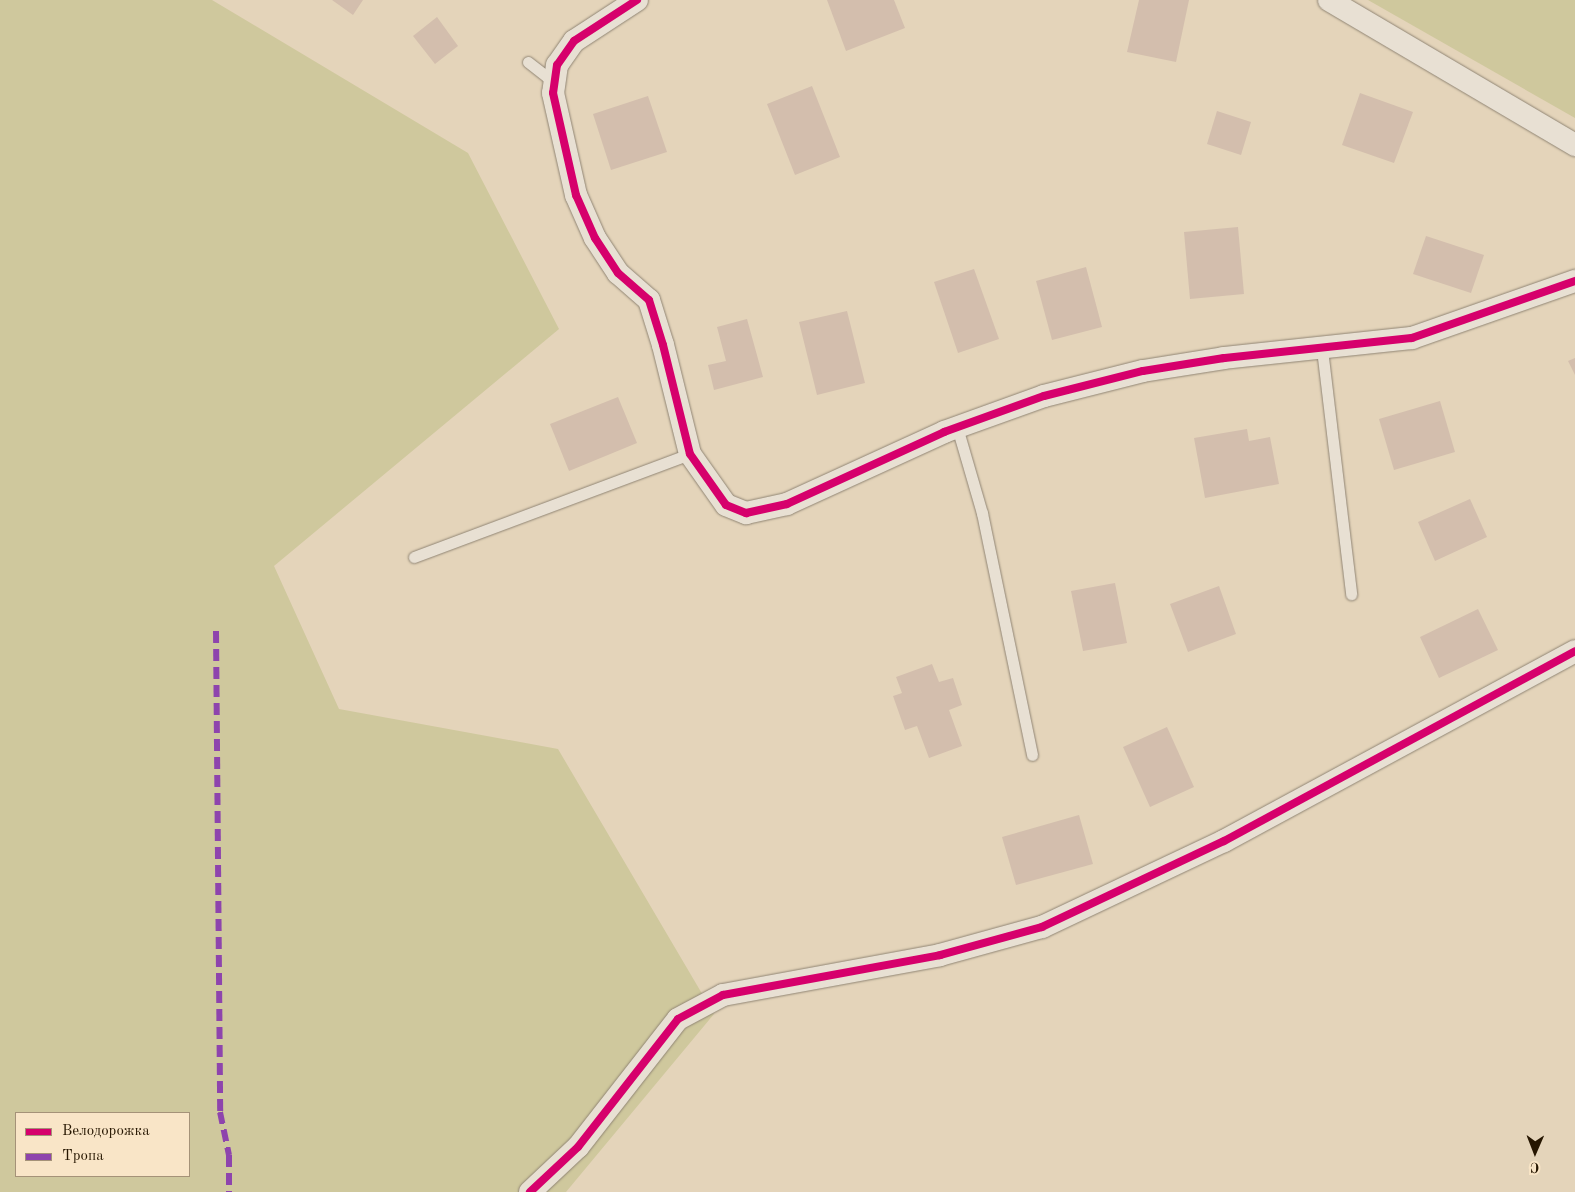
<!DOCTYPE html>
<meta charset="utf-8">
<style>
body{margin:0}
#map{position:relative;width:1575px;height:1192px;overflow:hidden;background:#e4d4ba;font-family:"Old Standard TT",serif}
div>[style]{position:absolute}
.green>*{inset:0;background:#cfc89d}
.building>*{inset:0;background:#d3bead}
.roads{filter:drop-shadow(0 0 1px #908574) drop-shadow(0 0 1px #908574)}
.lane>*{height:11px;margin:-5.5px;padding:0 5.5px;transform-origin:5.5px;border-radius:5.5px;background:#e8e0d3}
.street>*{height:22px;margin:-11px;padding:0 11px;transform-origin:11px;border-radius:11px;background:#e8e0d3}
.quiet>*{height:6px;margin-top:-3px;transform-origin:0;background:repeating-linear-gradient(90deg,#8e44ad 0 12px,transparent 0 18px)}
.cycleway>*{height:8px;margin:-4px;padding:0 4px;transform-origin:4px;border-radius:4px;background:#d6006c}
span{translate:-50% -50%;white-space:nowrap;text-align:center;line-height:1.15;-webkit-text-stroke:4px #f9e5c7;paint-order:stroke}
.legend{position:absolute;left:15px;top:1112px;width:175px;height:65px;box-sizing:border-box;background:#f9e5c7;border:1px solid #a59278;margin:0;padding:6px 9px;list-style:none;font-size:15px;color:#261601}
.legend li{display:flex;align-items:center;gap:10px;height:25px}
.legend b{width:25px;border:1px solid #a59278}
.north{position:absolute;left:1510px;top:1127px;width:50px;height:50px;-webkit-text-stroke:4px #f9e5c7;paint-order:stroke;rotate:181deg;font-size:14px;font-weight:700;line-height:20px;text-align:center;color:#261601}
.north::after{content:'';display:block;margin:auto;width:18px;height:22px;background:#261601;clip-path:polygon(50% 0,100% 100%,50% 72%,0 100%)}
</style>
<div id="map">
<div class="green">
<i style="clip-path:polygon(evenodd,0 0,212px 0,468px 153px,559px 329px,274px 566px,339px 709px,558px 749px,714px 1014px,566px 1192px,0 1192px,0 0,16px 1113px,189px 1113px,189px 1176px,16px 1176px,16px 1113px)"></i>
<i style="clip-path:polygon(1368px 0,1575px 0,1575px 118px)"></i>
</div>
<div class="building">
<i style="clip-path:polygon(332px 0,363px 0,353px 15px)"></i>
<i style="clip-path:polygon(827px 0,894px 0,905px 28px,846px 51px)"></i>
<i style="clip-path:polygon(1139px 0,1189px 0,1176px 62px,1127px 52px)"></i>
<i style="clip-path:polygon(437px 17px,458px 46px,435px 64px,413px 36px)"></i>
<i style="clip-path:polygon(812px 86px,840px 157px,795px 175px,767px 104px)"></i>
<i style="clip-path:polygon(1360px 93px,1413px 112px,1394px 163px,1342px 145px)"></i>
<i style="clip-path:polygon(648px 96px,667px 152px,611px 170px,593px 114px)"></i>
<i style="clip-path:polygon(1217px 111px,1251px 122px,1241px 155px,1207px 144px)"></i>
<i style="clip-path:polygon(1238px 227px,1244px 294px,1190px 299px,1184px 232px)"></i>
<i style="clip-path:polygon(1426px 236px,1484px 255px,1471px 293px,1413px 274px)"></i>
<i style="clip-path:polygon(1086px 267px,1102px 327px,1052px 340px,1036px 281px)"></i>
<i style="clip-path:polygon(974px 269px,999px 339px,958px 353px,934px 282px)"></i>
<i style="clip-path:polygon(847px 311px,865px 383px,817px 395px,799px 322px)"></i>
<i style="clip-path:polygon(747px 319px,763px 377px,714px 390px,708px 365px,726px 361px,717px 327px)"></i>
<i style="clip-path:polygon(1575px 358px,1575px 375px,1568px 361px)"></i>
<i style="clip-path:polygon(618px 397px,637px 443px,569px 471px,550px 424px)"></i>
<i style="clip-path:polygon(1440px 401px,1455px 452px,1394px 470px,1379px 419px)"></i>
<i style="clip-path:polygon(1247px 429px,1249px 441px,1270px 437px,1279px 484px,1205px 498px,1194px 438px)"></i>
<i style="clip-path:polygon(1470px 499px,1487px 537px,1435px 561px,1418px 522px)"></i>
<i style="clip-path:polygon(1115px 583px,1127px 643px,1083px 651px,1071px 591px)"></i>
<i style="clip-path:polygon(1219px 586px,1236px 634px,1188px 652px,1170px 604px)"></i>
<i style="clip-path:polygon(1478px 609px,1498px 650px,1439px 678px,1420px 637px)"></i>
<i style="clip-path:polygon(932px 664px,939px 682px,953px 678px,962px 705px,949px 710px,962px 746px,929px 758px,917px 726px,905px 730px,893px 696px,902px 693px,896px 677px)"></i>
<i style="clip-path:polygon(1167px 727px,1194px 787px,1150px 807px,1123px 747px)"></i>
<i style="clip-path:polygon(1079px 815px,1093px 864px,1016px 885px,1002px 837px)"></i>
</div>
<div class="roads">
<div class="lane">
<i style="left:528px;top:62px;width:34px;rotate:38deg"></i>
<i style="left:1322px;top:349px;width:247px;rotate:83.2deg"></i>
<i style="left:957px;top:427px;width:90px;rotate:73.8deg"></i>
<i style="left:982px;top:513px;width:247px;rotate:78.3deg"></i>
<i style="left:414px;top:557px;width:295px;rotate:-20.5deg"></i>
</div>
<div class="street">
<i style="left:637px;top:0;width:75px;rotate:146.9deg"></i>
<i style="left:574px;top:41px;width:29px;rotate:125deg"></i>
<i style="left:557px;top:65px;width:28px;rotate:98deg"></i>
<i style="left:553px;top:93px;width:105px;rotate:77.3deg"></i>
<i style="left:576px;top:195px;width:47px;rotate:66.2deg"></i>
<i style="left:595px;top:238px;width:42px;rotate:56.7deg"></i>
<i style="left:618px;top:273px;width:41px;rotate:41.1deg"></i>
<i style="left:649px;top:300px;width:47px;rotate:72.7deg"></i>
<i style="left:663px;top:345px;width:112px;rotate:76.1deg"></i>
<i style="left:690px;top:454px;width:62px;rotate:54.8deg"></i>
<i style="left:726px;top:505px;width:22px;rotate:22deg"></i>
<i style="left:746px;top:513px;width:42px;rotate:-12.4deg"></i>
<i style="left:787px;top:504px;width:173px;rotate:-24.6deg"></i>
<i style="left:944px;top:432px;width:106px;rotate:-19.8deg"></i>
<i style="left:1044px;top:396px;width:102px;rotate:-14.2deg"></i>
<i style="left:1143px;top:371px;width:82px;rotate:-9.1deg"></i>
<i style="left:1224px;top:358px;width:189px;rotate:-6.1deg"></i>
<i style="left:1412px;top:338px;width:173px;rotate:-19.3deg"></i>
<i style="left:1329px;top:0;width:286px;rotate:30.5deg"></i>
<i style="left:530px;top:1192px;width:66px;rotate:-43.2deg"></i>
<i style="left:578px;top:1147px;width:162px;rotate:-52deg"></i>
<i style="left:678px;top:1019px;width:51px;rotate:-28.1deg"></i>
<i style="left:723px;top:995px;width:221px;rotate:-10.4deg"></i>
<i style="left:940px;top:955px;width:106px;rotate:-15.4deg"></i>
<i style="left:1042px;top:927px;width:201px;rotate:-25.3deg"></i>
<i style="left:1224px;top:841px;width:399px;rotate:-28.4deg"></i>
</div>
</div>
<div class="quiet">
<i style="left:216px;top:631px;width:481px;rotate:89.5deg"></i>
<i style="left:220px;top:1112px;width:44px;rotate:78.2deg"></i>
<i style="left:229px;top:1155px;width:37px;rotate:90deg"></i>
</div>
<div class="cycleway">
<i style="left:637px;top:0;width:75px;rotate:146.9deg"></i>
<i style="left:574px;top:41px;width:29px;rotate:125deg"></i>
<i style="left:557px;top:65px;width:28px;rotate:98deg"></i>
<i style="left:553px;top:93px;width:105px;rotate:77.3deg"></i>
<i style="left:576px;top:195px;width:47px;rotate:66.2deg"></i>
<i style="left:595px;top:238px;width:42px;rotate:56.7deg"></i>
<i style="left:618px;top:273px;width:41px;rotate:41.1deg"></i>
<i style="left:649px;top:300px;width:47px;rotate:72.7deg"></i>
<i style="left:663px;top:345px;width:112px;rotate:76.1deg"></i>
<i style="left:690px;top:454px;width:62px;rotate:54.8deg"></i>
<i style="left:726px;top:505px;width:22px;rotate:22deg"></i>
<i style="left:746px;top:513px;width:42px;rotate:-12.4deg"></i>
<i style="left:787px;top:504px;width:173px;rotate:-24.6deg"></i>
<i style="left:944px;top:432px;width:106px;rotate:-19.8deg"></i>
<i style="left:1044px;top:396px;width:102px;rotate:-14.2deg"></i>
<i style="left:1143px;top:371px;width:82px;rotate:-9.1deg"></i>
<i style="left:1224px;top:358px;width:189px;rotate:-6.1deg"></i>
<i style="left:1412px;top:338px;width:173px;rotate:-19.3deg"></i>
<i style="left:530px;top:1192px;width:66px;rotate:-43.2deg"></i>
<i style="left:578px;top:1147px;width:162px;rotate:-52deg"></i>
<i style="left:678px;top:1019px;width:51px;rotate:-28.1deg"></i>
<i style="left:723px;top:995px;width:221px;rotate:-10.4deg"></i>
<i style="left:940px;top:955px;width:106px;rotate:-15.4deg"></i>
<i style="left:1042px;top:927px;width:201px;rotate:-25.3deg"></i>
<i style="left:1224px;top:841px;width:399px;rotate:-28.4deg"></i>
</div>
<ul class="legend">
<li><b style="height:6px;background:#d6006c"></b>Велодорожка</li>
<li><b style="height:6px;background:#8e44ad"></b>Тропа</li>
</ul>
<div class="north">С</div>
</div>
